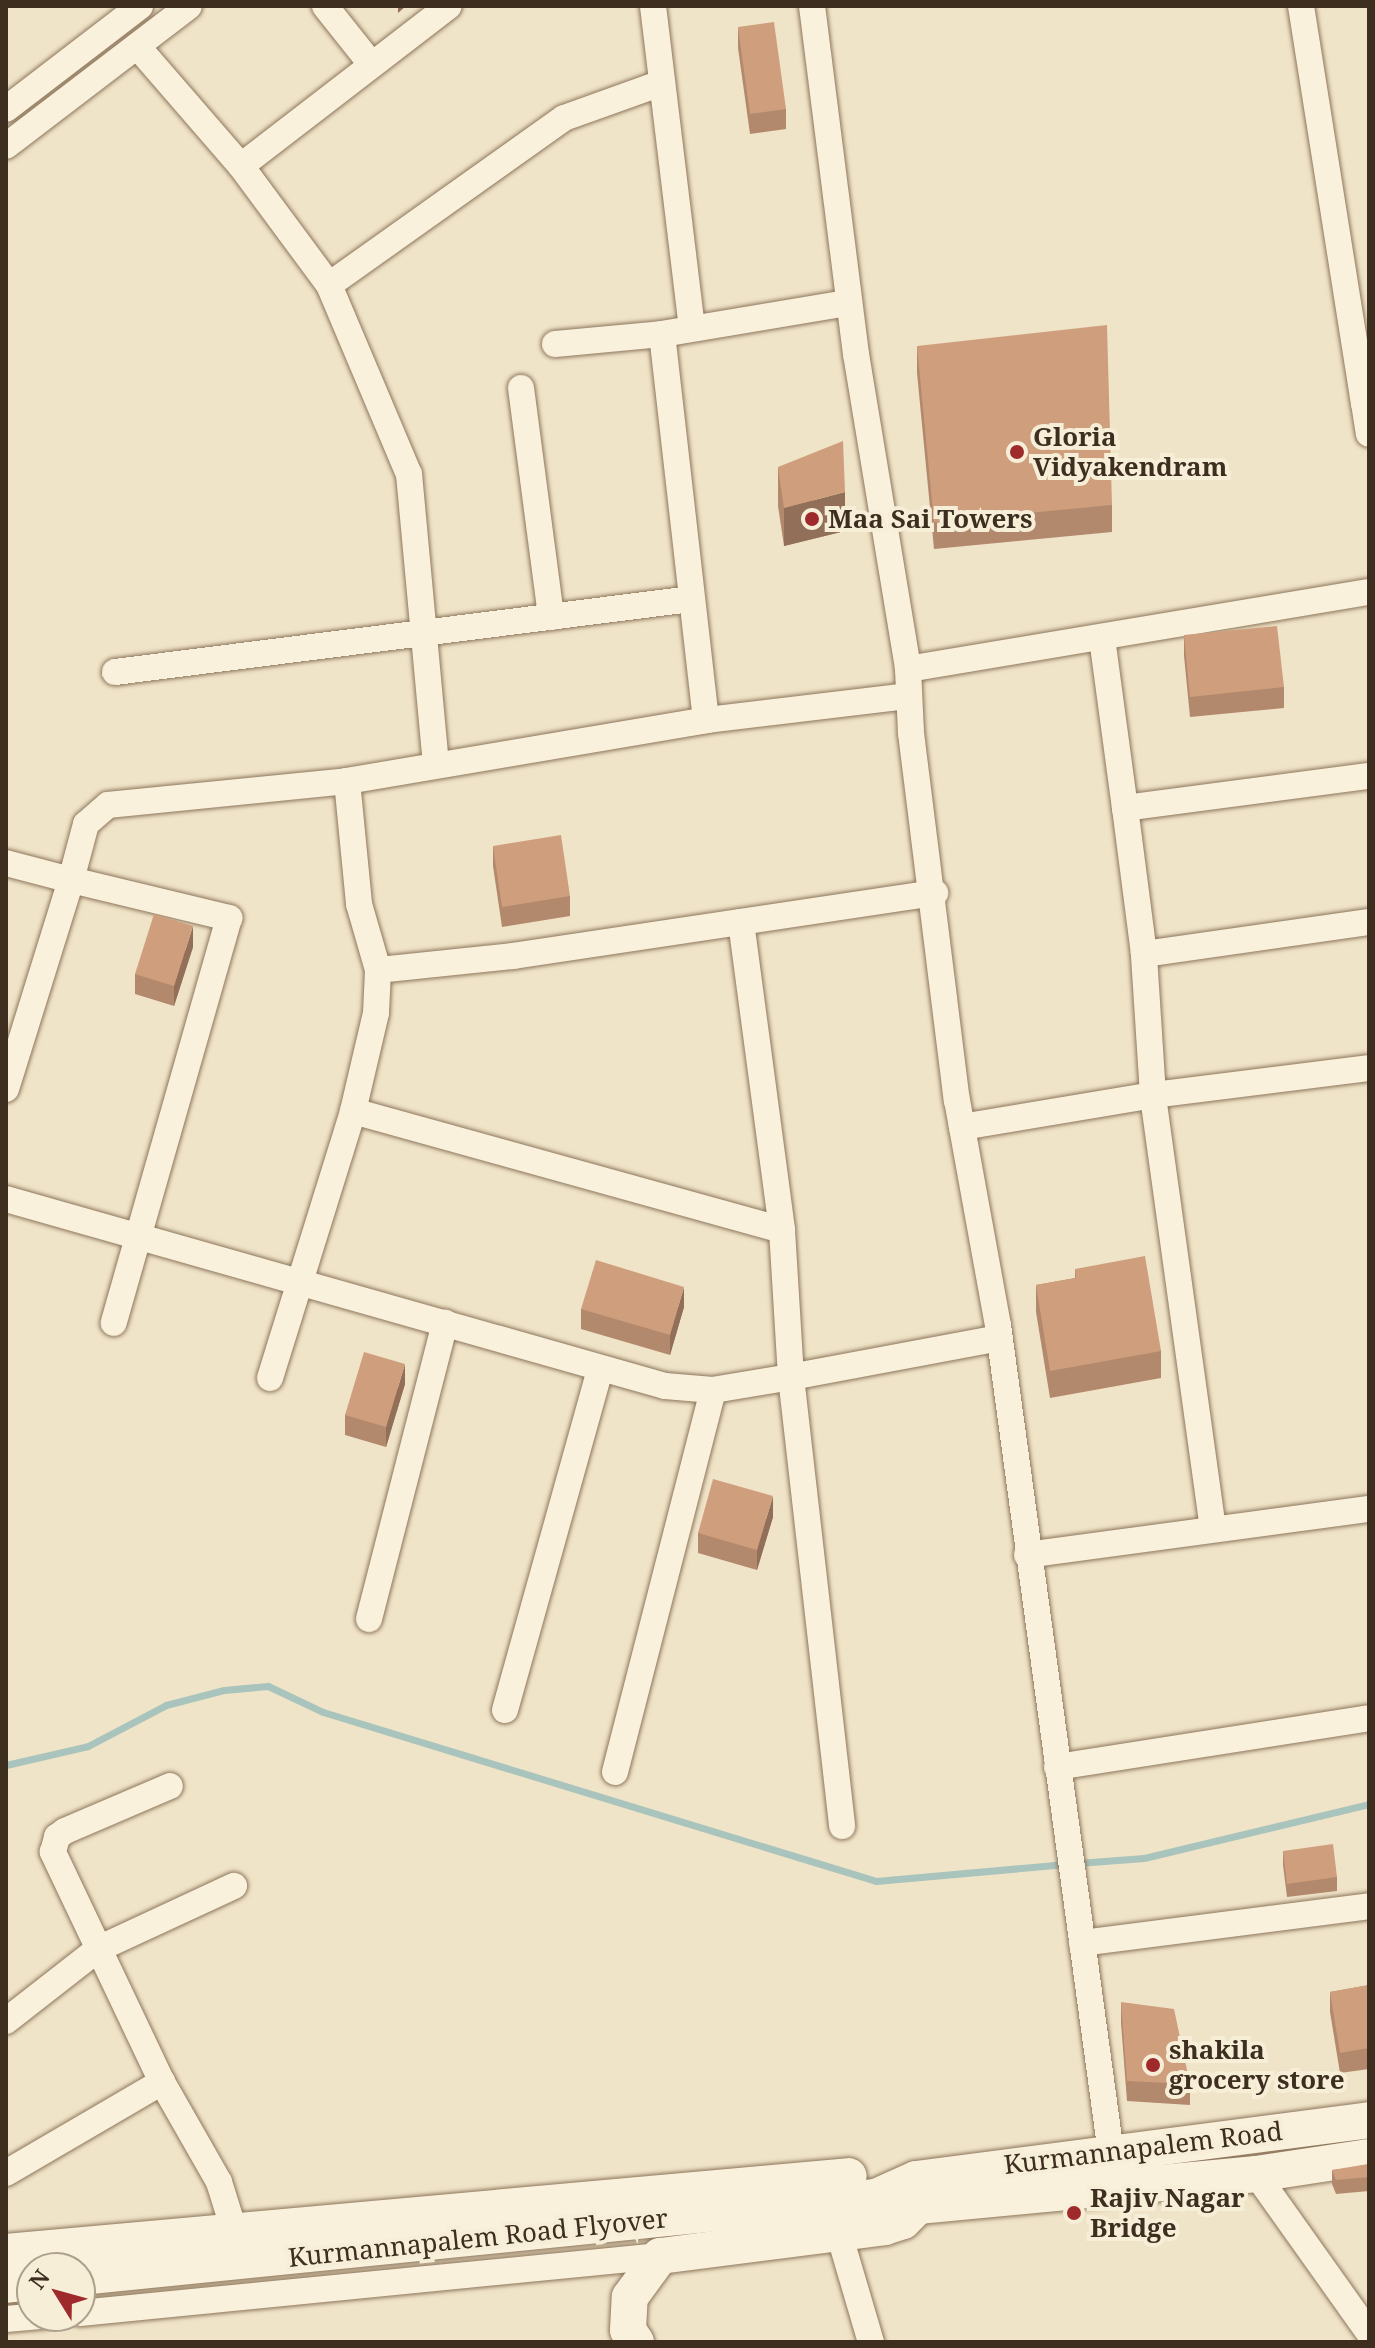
<!DOCTYPE html>
<style>
body{margin:0}
#map{position:relative;width:1375px;height:2348px;overflow:hidden;background:#f0e4c8;font-family:"Noto Serif",serif}
div>[style]{position:absolute}
.stream>*{height:7px;margin:-3.5px;padding:0 3.5px;transform-origin:3.5px;border-radius:3.5px;background:#a9c4bc}
.roads{filter:drop-shadow(0 0 2px #8d765c) drop-shadow(0 0 2px #8d765c)}
.street>*{height:26px;margin:-13px;padding:0 13px;transform-origin:13px;border-radius:13px;background:#faf1dc}
.secondary>*{height:36px;margin:-18px;padding:0 18px;transform-origin:18px;border-radius:18px;background:#faf1dc}
.wall>*{inset:0;background:#b2896c}
.shaded-wall>*{inset:0;background:#916f58}
.building>*{inset:0;background:#cf9f7d}
.dots>*{width:22px;height:22px;translate:-50% -50%;box-sizing:border-box;border:4px solid #f7eed8;border-radius:50%}
span{translate:-50% -50%;white-space:nowrap;text-align:center;line-height:1.15;-webkit-text-stroke:8px #f7eed8;paint-order:stroke}
.poi-label{font-size:26px;color:#3d2e20;font-weight:700}
.left{translate:0 -50%;text-align:left}
.street-label{font-size:26px;color:#3d2e20}
.frame{position:absolute;inset:0;border:8px solid #3d2e20;pointer-events:none}
.north{position:absolute;left:16px;top:2252px;width:80px;height:80px;box-sizing:border-box;background:#f7eed8;border:2px solid #ada18e;border-radius:50%;rotate:307deg;font-size:22px;font-weight:700;line-height:32px;text-align:center;color:#3d2e20}
.north::after{content:'';display:block;margin:auto;width:28px;height:36px;background:#9e2a2b;clip-path:polygon(50% 0,100% 100%,50% 72%,0 100%)}
</style>
<div id="map">
<div class="stream">
<i style="left:6px;top:1765px;width:84px;rotate:-13deg"></i>
<i style="left:88px;top:1746px;width:88px;rotate:-27.7deg"></i>
<i style="left:166px;top:1705px;width:60px;rotate:-14.5deg"></i>
<i style="left:224px;top:1690px;width:44px;rotate:-5.2deg"></i>
<i style="left:268px;top:1686px;width:61px;rotate:25.3deg"></i>
<i style="left:323px;top:1712px;width:578px;rotate:16.99deg"></i>
<i style="left:876px;top:1881px;width:191px;rotate:-5.1deg"></i>
<i style="left:1078px;top:1863px;width:66px;rotate:-4.3deg"></i>
<i style="left:1144px;top:1858px;width:231px;rotate:-13.5deg"></i>
</div>
<div class="roads">
<div class="street">
<i style="left:325px;top:6px;width:75px;rotate:51.5deg"></i>
<i style="left:653px;top:6px;width:323px;rotate:83.1deg"></i>
<i style="left:812px;top:6px;width:351px;rotate:82.8deg"></i>
<i style="left:856px;top:354px;width:319px;rotate:80.6deg"></i>
<i style="left:908px;top:669px;width:64px;rotate:87.3deg"></i>
<i style="left:911px;top:733px;width:370px;rotate:82.9deg"></i>
<i style="left:957px;top:1100px;width:229px;rotate:79.7deg"></i>
<i style="left:998px;top:1325px;width:851px;rotate:82.23deg"></i>
<i style="left:1301px;top:6px;width:402px;rotate:81deg"></i>
<i style="left:1364px;top:403px;width:5px;rotate:-11deg"></i>
<i style="left:137px;top:46px;width:159px;rotate:49.1deg"></i>
<i style="left:241px;top:166px;width:148px;rotate:53.5deg"></i>
<i style="left:329px;top:285px;width:288px;rotate:-35.4deg"></i>
<i style="left:564px;top:118px;width:101px;rotate:-19.7deg"></i>
<i style="left:6px;top:109px;width:169px;rotate:-37.5deg"></i>
<i style="left:6px;top:146px;width:230px;rotate:-37.4deg"></i>
<i style="left:241px;top:166px;width:262px;rotate:-37.6deg"></i>
<i style="left:329px;top:285px;width:205px;rotate:67.1deg"></i>
<i style="left:409px;top:474px;width:291px;rotate:84.7deg"></i>
<i style="left:555px;top:344px;width:107px;rotate:-5.3deg"></i>
<i style="left:521px;top:388px;width:231px;rotate:82.5deg"></i>
<i style="left:1364px;top:403px;width:31px;rotate:81deg"></i>
<i style="left:1102px;top:638px;width:172px;rotate:82.3deg"></i>
<i style="left:908px;top:669px;width:467px;rotate:-9.5deg"></i>
<i style="left:115px;top:672px;width:581px;rotate:-7.22deg"></i>
<i style="left:706px;top:720px;width:388px;rotate:-96.5deg"></i>
<i style="left:662px;top:334px;width:189px;rotate:-9.5deg"></i>
<i style="left:347px;top:781px;width:124px;rotate:84.4deg"></i>
<i style="left:359px;top:904px;width:69px;rotate:73.9deg"></i>
<i style="left:6px;top:863px;width:67px;rotate:14.7deg"></i>
<i style="left:71px;top:880px;width:58px;rotate:-75deg"></i>
<i style="left:86px;top:824px;width:29px;rotate:-41deg"></i>
<i style="left:108px;top:805px;width:240px;rotate:-5.7deg"></i>
<i style="left:347px;top:781px;width:364px;rotate:-9.6deg"></i>
<i style="left:706px;top:720px;width:202px;rotate:-6.8deg"></i>
<i style="left:741px;top:922px;width:311px;rotate:82.4deg"></i>
<i style="left:782px;top:1230px;width:147px;rotate:86.5deg"></i>
<i style="left:791px;top:1377px;width:212px;rotate:-10.6deg"></i>
<i style="left:1144px;top:954px;width:147px;rotate:-97.4deg"></i>
<i style="left:1125px;top:808px;width:246px;rotate:-7.5deg"></i>
<i style="left:6px;top:1089px;width:219px;rotate:-72.7deg"></i>
<i style="left:71px;top:880px;width:163px;rotate:13.5deg"></i>
<i style="left:229px;top:918px;width:421px;rotate:105.9deg"></i>
<i style="left:353px;top:1111px;width:101px;rotate:-76.8deg"></i>
<i style="left:376px;top:1013px;width:43px;rotate:-87.3deg"></i>
<i style="left:378px;top:970px;width:136px;rotate:-5.9deg"></i>
<i style="left:513px;top:956px;width:427px;rotate:-8.5deg"></i>
<i style="left:962px;top:1127px;width:194px;rotate:-9.5deg"></i>
<i style="left:1153px;top:1095px;width:218px;rotate:-7.1deg"></i>
<i style="left:6px;top:1199px;width:685px;rotate:15.84deg"></i>
<i style="left:665px;top:1386px;width:48px;rotate:4.8deg"></i>
<i style="left:713px;top:1390px;width:79px;rotate:-9.5deg"></i>
<i style="left:791px;top:1377px;width:452px;rotate:83.5deg"></i>
<i style="left:270px;top:1378px;width:280px;rotate:-72.7deg"></i>
<i style="left:353px;top:1111px;width:445px;rotate:15.5deg"></i>
<i style="left:1213px;top:1529px;width:438px;rotate:-97.9deg"></i>
<i style="left:1153px;top:1095px;width:141px;rotate:-93.7deg"></i>
<i style="left:1144px;top:954px;width:227px;rotate:-8.1deg"></i>
<i style="left:1027px;top:1555px;width:345px;rotate:-7.7deg"></i>
<i style="left:369px;top:1619px;width:306px;rotate:-75.6deg"></i>
<i style="left:505px;top:1710px;width:354px;rotate:-74.4deg"></i>
<i style="left:1057px;top:1767px;width:316px;rotate:-8.9deg"></i>
<i style="left:615px;top:1772px;width:394px;rotate:-75.6deg"></i>
<i style="left:1082px;top:1943px;width:289px;rotate:-7.3deg"></i>
<i style="left:6px;top:2021px;width:117px;rotate:-38deg"></i>
<i style="left:98px;top:1949px;width:150px;rotate:-24.9deg"></i>
<i style="left:162px;top:2082px;width:255px;rotate:-115.4deg"></i>
<i style="left:53px;top:1852px;width:16px;rotate:-75deg"></i>
<i style="left:57px;top:1837px;width:10px;rotate:-37deg"></i>
<i style="left:65px;top:1831px;width:114px;rotate:-23.2deg"></i>
<i style="left:6px;top:2173px;width:181px;rotate:-30.3deg"></i>
<i style="left:162px;top:2082px;width:115px;rotate:60.3deg"></i>
<i style="left:219px;top:2182px;width:50px;rotate:72.6deg"></i>
<i style="left:1256px;top:2174px;width:195px;rotate:54.6deg"></i>
<i style="left:838px;top:2230px;width:117px;rotate:73.6deg"></i>
<i style="left:80px;top:2313px;width:583px;rotate:-5.61deg"></i>
<i style="left:6px;top:2319px;width:37px;rotate:-5deg"></i>
</div>
<div class="secondary">
<i style="left:876px;top:2197px;width:43px;rotate:12.1deg"></i>
<i style="left:918px;top:2206px;width:340px;rotate:-5.4deg"></i>
<i style="left:1256px;top:2174px;width:114px;rotate:-8.6deg"></i>
<i style="left:6px;top:2252px;width:846px;rotate:-5.15deg"></i>
<i style="left:80px;top:2277px;width:800px;rotate:-5.74deg"></i>
<i style="left:876px;top:2197px;width:44px;rotate:-24.2deg"></i>
<i style="left:916px;top:2179px;width:457px;rotate:-7.4deg"></i>
<i style="left:6px;top:2285px;width:26px;rotate:-7deg"></i>
<i style="left:636px;top:2342px;width:14px;rotate:-124deg"></i>
<i style="left:628px;top:2330px;width:33px;rotate:-87deg"></i>
<i style="left:630px;top:2297px;width:51px;rotate:-53.8deg"></i>
<i style="left:660px;top:2256px;width:227px;rotate:-7.3deg"></i>
<i style="left:885px;top:2227px;width:19px;rotate:-18deg"></i>
<i style="left:903px;top:2221px;width:21px;rotate:-45deg"></i>
<i style="left:918px;top:2206px;width:14px;rotate:-94deg"></i>
</div>
</div>
<div class="wall">
<i style="clip-path:polygon(738px 27px,786px 109px,786px 129px,750px 134px,738px 48px)"></i>
<i style="clip-path:polygon(917px 346px,1112px 505px,1112px 532px,934px 549px,917px 373px)"></i>
<i style="clip-path:polygon(778px 467px,845px 531px,784px 546px,778px 506px)"></i>
<i style="clip-path:polygon(1184px 635px,1284px 687px,1284px 708px,1190px 717px,1184px 656px)"></i>
<i style="clip-path:polygon(493px 846px,570px 896px,570px 916px,502px 927px,493px 866px)"></i>
<i style="clip-path:polygon(193px 947px,174px 1006px,135px 994px,135px 974px)"></i>
<i style="clip-path:polygon(1075px 1269px,1161px 1351px,1161px 1378px,1050px 1398px,1036px 1312px,1036px 1285px,1075px 1278px)"></i>
<i style="clip-path:polygon(684px 1307px,670px 1355px,581px 1329px,581px 1309px)"></i>
<i style="clip-path:polygon(405px 1384px,386px 1447px,345px 1435px,345px 1415px)"></i>
<i style="clip-path:polygon(773px 1517px,757px 1570px,698px 1553px,698px 1533px)"></i>
<i style="clip-path:polygon(1283px 1851px,1337px 1877px,1337px 1891px,1287px 1897px,1283px 1865px)"></i>
<i style="clip-path:polygon(1369px 1985px,1369px 2069px,1340px 2073px,1330px 2012px,1330px 1992px)"></i>
<i style="clip-path:polygon(1121px 2002px,1190px 2084px,1190px 2105px,1127px 2101px,1121px 2023px)"></i>
<i style="clip-path:polygon(1369px 2166px,1369px 2191px,1336px 2194px,1332px 2184px,1332px 2170px)"></i>
</div>
<div class="shaded-wall">
<i style="clip-path:polygon(398px 6px,406px 6px,398px 13px)"></i>
<i style="clip-path:polygon(845px 492px,845px 531px,784px 546px,784px 508px)"></i>
<i style="clip-path:polygon(193px 926px,193px 947px,174px 1006px,174px 986px)"></i>
<i style="clip-path:polygon(684px 1287px,684px 1307px,670px 1355px,670px 1335px)"></i>
<i style="clip-path:polygon(405px 1364px,405px 1384px,386px 1447px,386px 1427px)"></i>
<i style="clip-path:polygon(773px 1496px,773px 1517px,757px 1570px,757px 1550px)"></i>
</div>
<div class="building">
<i style="clip-path:polygon(774px 22px,786px 109px,750px 114px,738px 27px)"></i>
<i style="clip-path:polygon(1107px 325px,1112px 505px,934px 522px,917px 346px)"></i>
<i style="clip-path:polygon(843px 441px,845px 492px,784px 508px,778px 467px)"></i>
<i style="clip-path:polygon(1277px 626px,1284px 687px,1190px 697px,1184px 635px)"></i>
<i style="clip-path:polygon(561px 835px,570px 896px,502px 907px,493px 846px)"></i>
<i style="clip-path:polygon(154px 914px,193px 926px,174px 986px,135px 974px)"></i>
<i style="clip-path:polygon(1145px 1256px,1161px 1351px,1050px 1371px,1036px 1285px,1076px 1278px,1075px 1269px)"></i>
<i style="clip-path:polygon(596px 1260px,684px 1287px,670px 1335px,581px 1309px)"></i>
<i style="clip-path:polygon(364px 1352px,405px 1364px,386px 1427px,345px 1415px)"></i>
<i style="clip-path:polygon(713px 1479px,773px 1496px,757px 1550px,698px 1533px)"></i>
<i style="clip-path:polygon(1333px 1844px,1337px 1877px,1287px 1884px,1283px 1851px)"></i>
<i style="clip-path:polygon(1369px 1985px,1369px 2048px,1340px 2053px,1330px 1992px)"></i>
<i style="clip-path:polygon(1121px 2002px,1174px 2009px,1190px 2084px,1127px 2081px)"></i>
<i style="clip-path:polygon(1368px 2164px,1369px 2177px,1336px 2180px,1332px 2170px)"></i>
</div>
<div class="dots">
<i style="left:1017px;top:452px;background:#9e2a2b"></i>
<i style="left:812px;top:519px;background:#9e2a2b"></i>
<i style="left:1153px;top:2065px;background:#9e2a2b"></i>
<i style="left:1074px;top:2213px;background:#9e2a2b"></i>
</div>
<div class="poi-label">
<span class="left" style="left:1033px;top:452px">Gloria<br>Vidyakendram</span>
<span class="left" style="left:828px;top:519px">Maa Sai Towers</span>
<span class="left" style="left:1169px;top:2065px">shakila<br>grocery store</span>
<span class="left" style="left:1090px;top:2213px">Rajiv Nagar<br>Bridge</span>
</div>
<div class="street-label">
<span style="left:1143px;top:2148px;rotate:-7deg">Kurmannapalem Road</span>
<span style="left:478px;top:2238px;rotate:-6deg">Kurmannapalem Road Flyover</span>
</div>
<div class="frame"></div>
<div class="north">N</div>
</div>
